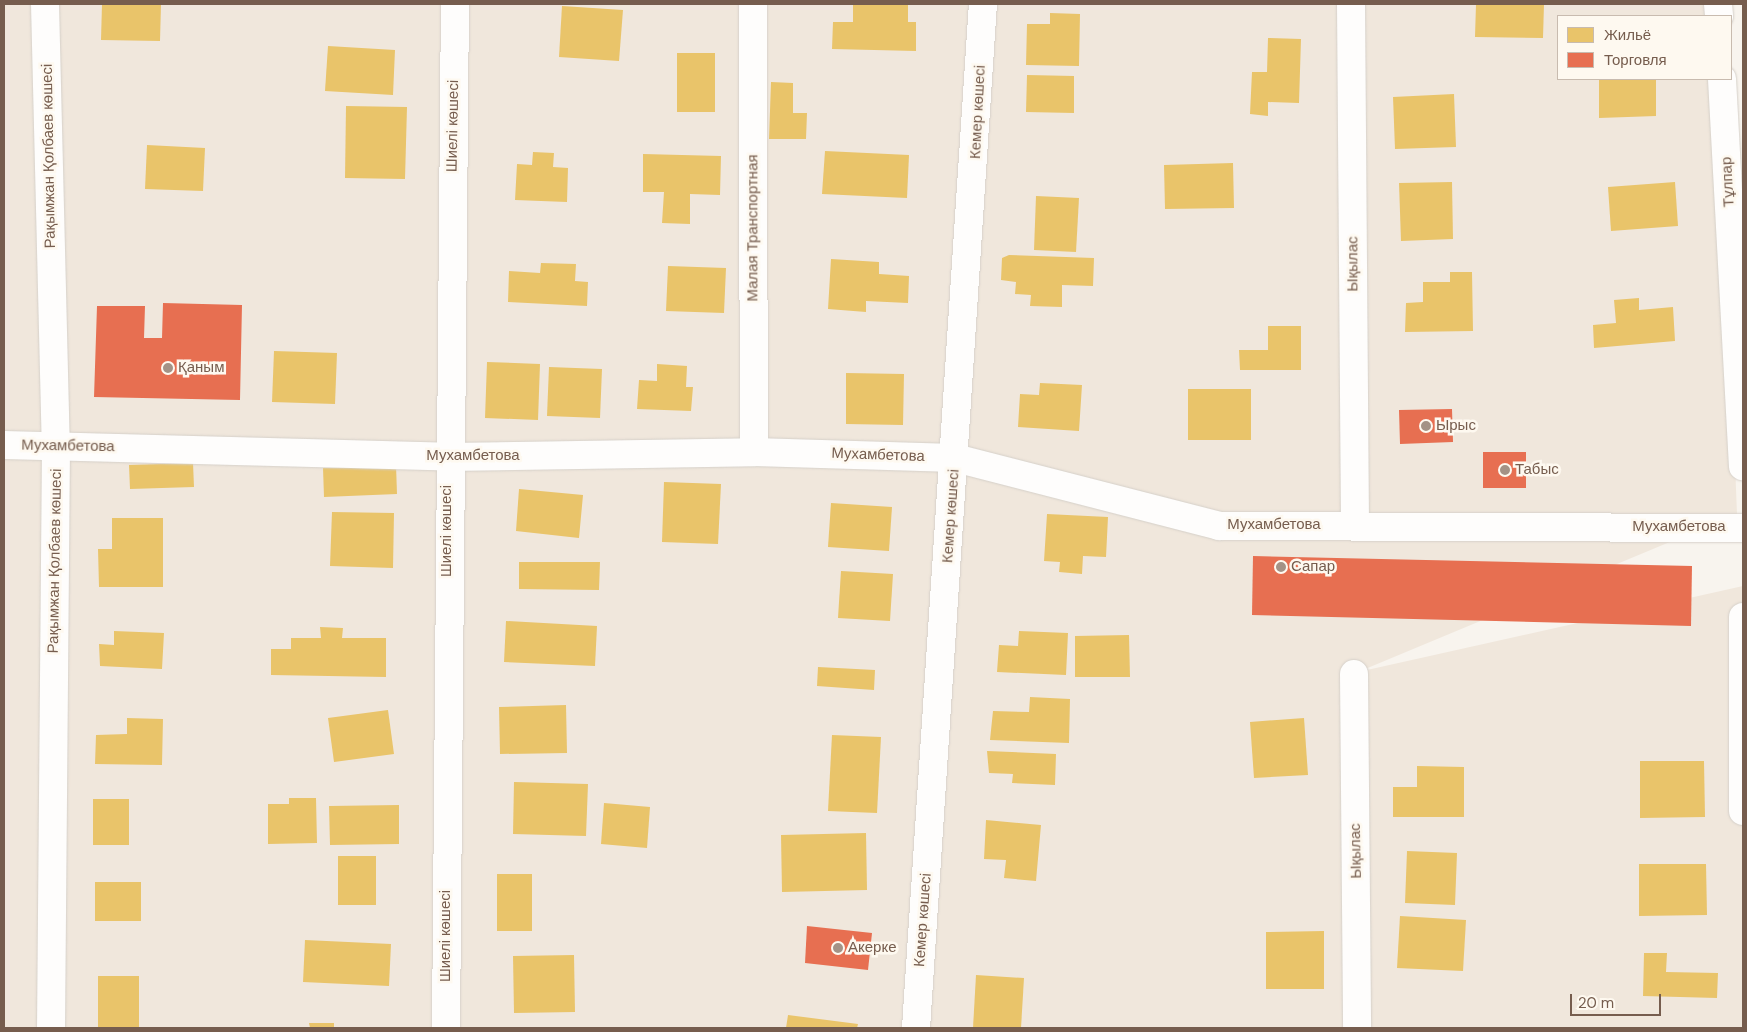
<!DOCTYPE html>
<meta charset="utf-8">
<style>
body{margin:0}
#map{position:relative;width:1747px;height:1032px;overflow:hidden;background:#f8f4ee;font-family:"DM Sans",sans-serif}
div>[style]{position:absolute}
.residential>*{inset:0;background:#f0e7dc}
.homes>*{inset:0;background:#e9c46a}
.shops>*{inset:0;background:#e76f51}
.roads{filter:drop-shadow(0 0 1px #d5d0c9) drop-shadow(0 0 1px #d5d0c9)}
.street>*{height:28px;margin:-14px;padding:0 14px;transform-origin:14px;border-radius:14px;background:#fefdfc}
.dots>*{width:14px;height:14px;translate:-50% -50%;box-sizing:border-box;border:2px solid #fef9f0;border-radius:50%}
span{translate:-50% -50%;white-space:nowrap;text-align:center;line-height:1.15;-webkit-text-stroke:5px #fef9f0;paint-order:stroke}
.street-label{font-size:15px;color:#765d4e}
.poi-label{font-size:15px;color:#765d4e}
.left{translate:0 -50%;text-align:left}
.frame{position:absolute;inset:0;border:5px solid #765d4e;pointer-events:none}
.legend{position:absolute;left:1557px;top:15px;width:175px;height:65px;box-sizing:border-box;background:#fef9f0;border:1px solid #c8bbaf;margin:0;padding:6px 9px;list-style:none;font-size:15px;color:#765d4e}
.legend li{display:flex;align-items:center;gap:10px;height:25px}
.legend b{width:25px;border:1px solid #c8bbaf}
.scale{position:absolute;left:1570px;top:994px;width:91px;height:22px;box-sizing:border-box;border:2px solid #765d4e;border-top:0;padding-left:6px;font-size:15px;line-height:18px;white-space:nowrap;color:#765d4e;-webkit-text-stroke:4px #fef9f0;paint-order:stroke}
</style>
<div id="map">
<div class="residential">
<i style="clip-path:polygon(4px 4px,1718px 4px,1718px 16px,1558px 16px,1558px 79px,1720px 79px,1737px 514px,1358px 672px,1743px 586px,1743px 1028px,4px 1028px)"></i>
</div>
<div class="homes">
<i style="clip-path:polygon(102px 4px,161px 4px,160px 41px,101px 40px)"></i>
<i style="clip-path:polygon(853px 4px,908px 4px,908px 22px,916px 22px,916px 51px,832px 49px,833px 22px,853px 22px)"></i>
<i style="clip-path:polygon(1476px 4px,1544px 4px,1543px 38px,1475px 37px)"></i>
<i style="clip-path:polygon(562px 6px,623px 10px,619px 61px,559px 57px)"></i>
<i style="clip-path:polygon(1050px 13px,1080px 14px,1079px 66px,1026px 65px,1027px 24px,1050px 24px)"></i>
<i style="clip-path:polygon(1268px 38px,1301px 39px,1299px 103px,1268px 102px,1268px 116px,1250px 114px,1252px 72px,1267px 72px)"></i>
<i style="clip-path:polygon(328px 46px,395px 50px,393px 95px,325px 91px)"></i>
<i style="clip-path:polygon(677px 53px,715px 53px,715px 112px,677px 112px)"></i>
<i style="clip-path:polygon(1027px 75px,1074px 76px,1074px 113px,1026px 112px)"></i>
<i style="clip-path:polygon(1599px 79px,1656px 79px,1656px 116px,1599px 118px)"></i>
<i style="clip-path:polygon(771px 82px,793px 83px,793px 113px,807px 113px,806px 139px,769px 139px)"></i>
<i style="clip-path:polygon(1454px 94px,1456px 147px,1395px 149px,1393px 97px)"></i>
<i style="clip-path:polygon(346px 106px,407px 107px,405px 179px,345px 178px)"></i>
<i style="clip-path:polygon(147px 145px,205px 148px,203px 191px,145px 189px)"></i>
<i style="clip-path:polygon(825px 151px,909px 155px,907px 198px,822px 194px)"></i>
<i style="clip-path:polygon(533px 152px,554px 153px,553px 167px,568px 168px,567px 202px,515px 200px,517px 164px,532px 165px)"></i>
<i style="clip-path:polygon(643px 154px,721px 156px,720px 195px,690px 194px,690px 224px,662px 223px,664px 192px,643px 192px)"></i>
<i style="clip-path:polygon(1233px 163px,1234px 208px,1165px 209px,1164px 165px)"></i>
<i style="clip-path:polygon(1452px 182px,1453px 239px,1401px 241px,1399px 183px)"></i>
<i style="clip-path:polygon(1675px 182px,1678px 226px,1611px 231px,1608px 187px)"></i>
<i style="clip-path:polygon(1036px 196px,1079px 198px,1076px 252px,1034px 250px)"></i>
<i style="clip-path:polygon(1009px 255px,1094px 258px,1093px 286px,1062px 285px,1062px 307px,1030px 306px,1031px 295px,1015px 294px,1016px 282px,1001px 280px,1002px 258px)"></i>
<i style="clip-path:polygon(831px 259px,879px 262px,879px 274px,909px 276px,908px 303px,866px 301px,866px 312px,828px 309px)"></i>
<i style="clip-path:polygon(541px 263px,576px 264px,575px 281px,588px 282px,587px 306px,508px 302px,509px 271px,540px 273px)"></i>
<i style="clip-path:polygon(668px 266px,726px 268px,724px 313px,666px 311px)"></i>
<i style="clip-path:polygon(1450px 272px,1472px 272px,1473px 331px,1405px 332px,1406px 303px,1423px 302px,1423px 282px,1450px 282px)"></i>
<i style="clip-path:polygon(1639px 298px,1639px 310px,1673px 307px,1675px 341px,1594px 348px,1593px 325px,1616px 323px,1614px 300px)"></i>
<i style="clip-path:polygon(1268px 326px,1301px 326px,1301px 370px,1240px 370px,1239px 350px,1268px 350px)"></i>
<i style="clip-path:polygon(274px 351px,337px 353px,335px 404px,272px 402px)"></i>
<i style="clip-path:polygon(487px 362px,540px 364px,538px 420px,485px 418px)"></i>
<i style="clip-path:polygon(657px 364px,687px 366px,686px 387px,693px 387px,691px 411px,637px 409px,639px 380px,657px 381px)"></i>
<i style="clip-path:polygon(549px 367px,602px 369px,600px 418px,547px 416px)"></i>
<i style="clip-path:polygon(846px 373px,904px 374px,903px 425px,846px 424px)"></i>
<i style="clip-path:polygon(1040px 383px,1082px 385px,1079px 431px,1018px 427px,1020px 394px,1039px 395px)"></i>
<i style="clip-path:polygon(1188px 389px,1251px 389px,1251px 440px,1188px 440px)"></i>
<i style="clip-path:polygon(193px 463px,194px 487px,130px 489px,129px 465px)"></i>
<i style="clip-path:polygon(396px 465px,397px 494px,324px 497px,323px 468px)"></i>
<i style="clip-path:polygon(664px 482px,721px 484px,718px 544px,662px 542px)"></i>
<i style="clip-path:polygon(519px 489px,583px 495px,579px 538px,516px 531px)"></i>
<i style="clip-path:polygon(831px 503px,892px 507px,889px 551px,828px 547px)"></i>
<i style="clip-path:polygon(332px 512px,394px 513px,393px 568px,330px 566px)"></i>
<i style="clip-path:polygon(1047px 514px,1108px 517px,1106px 557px,1083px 556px,1082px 574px,1059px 572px,1060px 562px,1044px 561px)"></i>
<i style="clip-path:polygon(112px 518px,163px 518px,163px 587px,99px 587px,98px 549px,112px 549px)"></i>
<i style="clip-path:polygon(519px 562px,600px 562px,599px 590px,519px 589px)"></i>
<i style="clip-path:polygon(841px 571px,893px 574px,890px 621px,838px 618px)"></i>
<i style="clip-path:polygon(506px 621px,597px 626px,595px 666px,504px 662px)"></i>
<i style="clip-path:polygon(320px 627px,343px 628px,342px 638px,386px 638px,386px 677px,271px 675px,271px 649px,291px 649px,291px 638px,321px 638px)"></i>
<i style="clip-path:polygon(114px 631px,164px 633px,162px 669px,100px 666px,99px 644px,114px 645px)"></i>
<i style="clip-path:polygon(1019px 631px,1068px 633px,1066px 675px,997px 672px,999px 645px,1018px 646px)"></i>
<i style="clip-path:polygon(1129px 635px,1130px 677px,1075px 677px,1075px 636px)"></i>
<i style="clip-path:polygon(818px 667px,875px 670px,874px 690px,817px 686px)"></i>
<i style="clip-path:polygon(1030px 697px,1070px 699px,1069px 743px,990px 740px,993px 711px,1029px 712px)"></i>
<i style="clip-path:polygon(566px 705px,567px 753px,500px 754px,499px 707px)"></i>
<i style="clip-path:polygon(388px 710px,394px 754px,334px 762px,328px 718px)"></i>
<i style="clip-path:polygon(127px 718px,163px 719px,162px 765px,95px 764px,96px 735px,127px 734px)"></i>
<i style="clip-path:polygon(1304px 718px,1308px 775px,1254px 778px,1250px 722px)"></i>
<i style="clip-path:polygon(832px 735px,881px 737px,877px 813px,828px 811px)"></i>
<i style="clip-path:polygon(987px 751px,1056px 754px,1055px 785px,1012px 783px,1013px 774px,989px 773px)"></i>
<i style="clip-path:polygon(1640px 761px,1704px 761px,1705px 817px,1640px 818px)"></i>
<i style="clip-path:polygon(1417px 766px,1464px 767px,1464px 817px,1393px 817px,1393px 787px,1417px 787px)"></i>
<i style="clip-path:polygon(514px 782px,588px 784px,586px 836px,513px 834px)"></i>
<i style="clip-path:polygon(289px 798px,316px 798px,317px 843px,268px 844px,268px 804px,289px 804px)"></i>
<i style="clip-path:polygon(93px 799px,129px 799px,129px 845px,93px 845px)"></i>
<i style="clip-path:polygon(604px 803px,650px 807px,647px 848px,601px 844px)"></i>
<i style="clip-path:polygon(399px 805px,399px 844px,330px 845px,329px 806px)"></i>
<i style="clip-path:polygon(986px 820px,1041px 825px,1036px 881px,1004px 878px,1006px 860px,984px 859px)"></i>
<i style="clip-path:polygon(866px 833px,867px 890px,782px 892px,781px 835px)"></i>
<i style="clip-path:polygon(1407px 851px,1457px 853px,1455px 905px,1405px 903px)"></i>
<i style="clip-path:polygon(338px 856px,376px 856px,376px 905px,338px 905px)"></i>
<i style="clip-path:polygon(1639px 864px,1706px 864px,1707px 915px,1639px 916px)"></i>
<i style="clip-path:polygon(497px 874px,532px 874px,532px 931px,497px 931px)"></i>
<i style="clip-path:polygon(95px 882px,141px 882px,141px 921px,95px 921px)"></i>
<i style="clip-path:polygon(1400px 916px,1466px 920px,1463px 971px,1397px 968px)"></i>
<i style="clip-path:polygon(1324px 931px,1324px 989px,1266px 989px,1266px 932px)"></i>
<i style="clip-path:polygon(305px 940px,391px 944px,389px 986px,303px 982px)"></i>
<i style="clip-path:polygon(1644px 953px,1667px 953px,1666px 972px,1718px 973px,1717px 998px,1643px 996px)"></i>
<i style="clip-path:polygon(574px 955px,575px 1012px,514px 1013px,513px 956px)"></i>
<i style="clip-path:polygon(976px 975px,1024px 978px,1021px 1028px,973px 1028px)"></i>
<i style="clip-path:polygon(98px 976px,139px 976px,139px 1028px,98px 1028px)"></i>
<i style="clip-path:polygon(788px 1015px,858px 1024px,857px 1028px,786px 1028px)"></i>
<i style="clip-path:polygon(309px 1023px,334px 1023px,334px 1028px,310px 1028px)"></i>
</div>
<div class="shops">
<i style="clip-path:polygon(163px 303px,242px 305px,240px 400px,94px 397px,97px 306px,145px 306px,144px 338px,162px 338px)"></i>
<i style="clip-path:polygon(1452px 409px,1453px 442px,1400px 444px,1399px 410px)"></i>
<i style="clip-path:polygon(1483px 452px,1526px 452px,1526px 488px,1483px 488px)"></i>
<i style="clip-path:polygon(1253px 556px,1692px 566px,1691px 626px,1252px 615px)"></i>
<i style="clip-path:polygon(807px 926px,872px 933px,868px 970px,805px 963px)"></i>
</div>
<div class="roads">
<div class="street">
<i style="left:45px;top:4px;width:442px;rotate:88.6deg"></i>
<i style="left:56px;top:446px;width:582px;rotate:90.49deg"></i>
<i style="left:753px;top:4px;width:448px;rotate:89.9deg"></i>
<i style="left:1351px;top:4px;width:521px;rotate:89.56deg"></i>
<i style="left:1718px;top:4px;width:12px;rotate:85deg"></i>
<i style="left:1722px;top:79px;width:388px;rotate:86.9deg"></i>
<i style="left:4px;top:445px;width:444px;rotate:1.5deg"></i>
<i style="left:448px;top:457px;width:306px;rotate:-0.9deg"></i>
<i style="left:754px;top:452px;width:201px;rotate:1.7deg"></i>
<i style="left:955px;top:458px;width:273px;rotate:14.4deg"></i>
<i style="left:1219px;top:526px;width:524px;rotate:0.22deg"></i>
<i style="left:1743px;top:617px;width:194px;rotate:90deg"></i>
<i style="left:1354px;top:674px;width:354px;rotate:89.5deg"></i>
<i style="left:446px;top:1028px;width:1024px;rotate:-89.5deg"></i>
<i style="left:916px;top:1028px;width:1026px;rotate:-86.26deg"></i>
</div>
</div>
<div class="dots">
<i style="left:168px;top:368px;background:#a49286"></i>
<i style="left:1426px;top:426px;background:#a49286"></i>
<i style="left:1505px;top:470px;background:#a49286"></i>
<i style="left:1281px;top:567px;background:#a49286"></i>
<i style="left:838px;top:948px;background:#a49286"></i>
</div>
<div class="street-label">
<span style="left:978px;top:112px;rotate:-87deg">Кемер көшесі</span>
<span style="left:453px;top:126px;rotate:-89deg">Шиелі көшесі</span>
<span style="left:49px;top:156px;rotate:-91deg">Рақымжан Қолбаев көшесі</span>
<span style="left:1728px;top:182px;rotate:-93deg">Тұлпар</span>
<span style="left:753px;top:228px;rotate:-90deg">Малая Транспортная</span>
<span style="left:1353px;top:264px;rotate:-90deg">Ықылас</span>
<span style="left:68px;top:446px;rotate:1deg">Мухамбетова</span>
<span style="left:878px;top:455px;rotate:2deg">Мухамбетова</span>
<span style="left:473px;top:456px">Мухамбетова</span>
<span style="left:951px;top:516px;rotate:-86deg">Кемер көшесі</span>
<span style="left:1274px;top:525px">Мухамбетова</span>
<span style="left:1679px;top:527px">Мухамбетова</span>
<span style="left:447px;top:531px;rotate:-90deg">Шиелі көшесі</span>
<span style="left:55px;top:561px;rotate:-89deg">Рақымжан Қолбаев көшесі</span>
<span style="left:1356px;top:851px;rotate:-91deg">Ықылас</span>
<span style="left:923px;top:920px;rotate:-86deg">Кемер көшесі</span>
<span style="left:446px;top:936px;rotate:-90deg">Шиелі көшесі</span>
</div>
<div class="poi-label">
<span class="left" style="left:178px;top:368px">Қаным</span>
<span class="left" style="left:1436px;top:426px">Ырыс</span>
<span class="left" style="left:1515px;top:470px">Табыс</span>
<span class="left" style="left:1291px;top:567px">Сапар</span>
<span class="left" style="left:848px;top:948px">Акерке</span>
</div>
<div class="frame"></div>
<ul class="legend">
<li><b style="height:14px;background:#e9c46a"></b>Жильё</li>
<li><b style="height:14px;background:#e76f51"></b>Торговля</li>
</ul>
<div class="scale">20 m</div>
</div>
